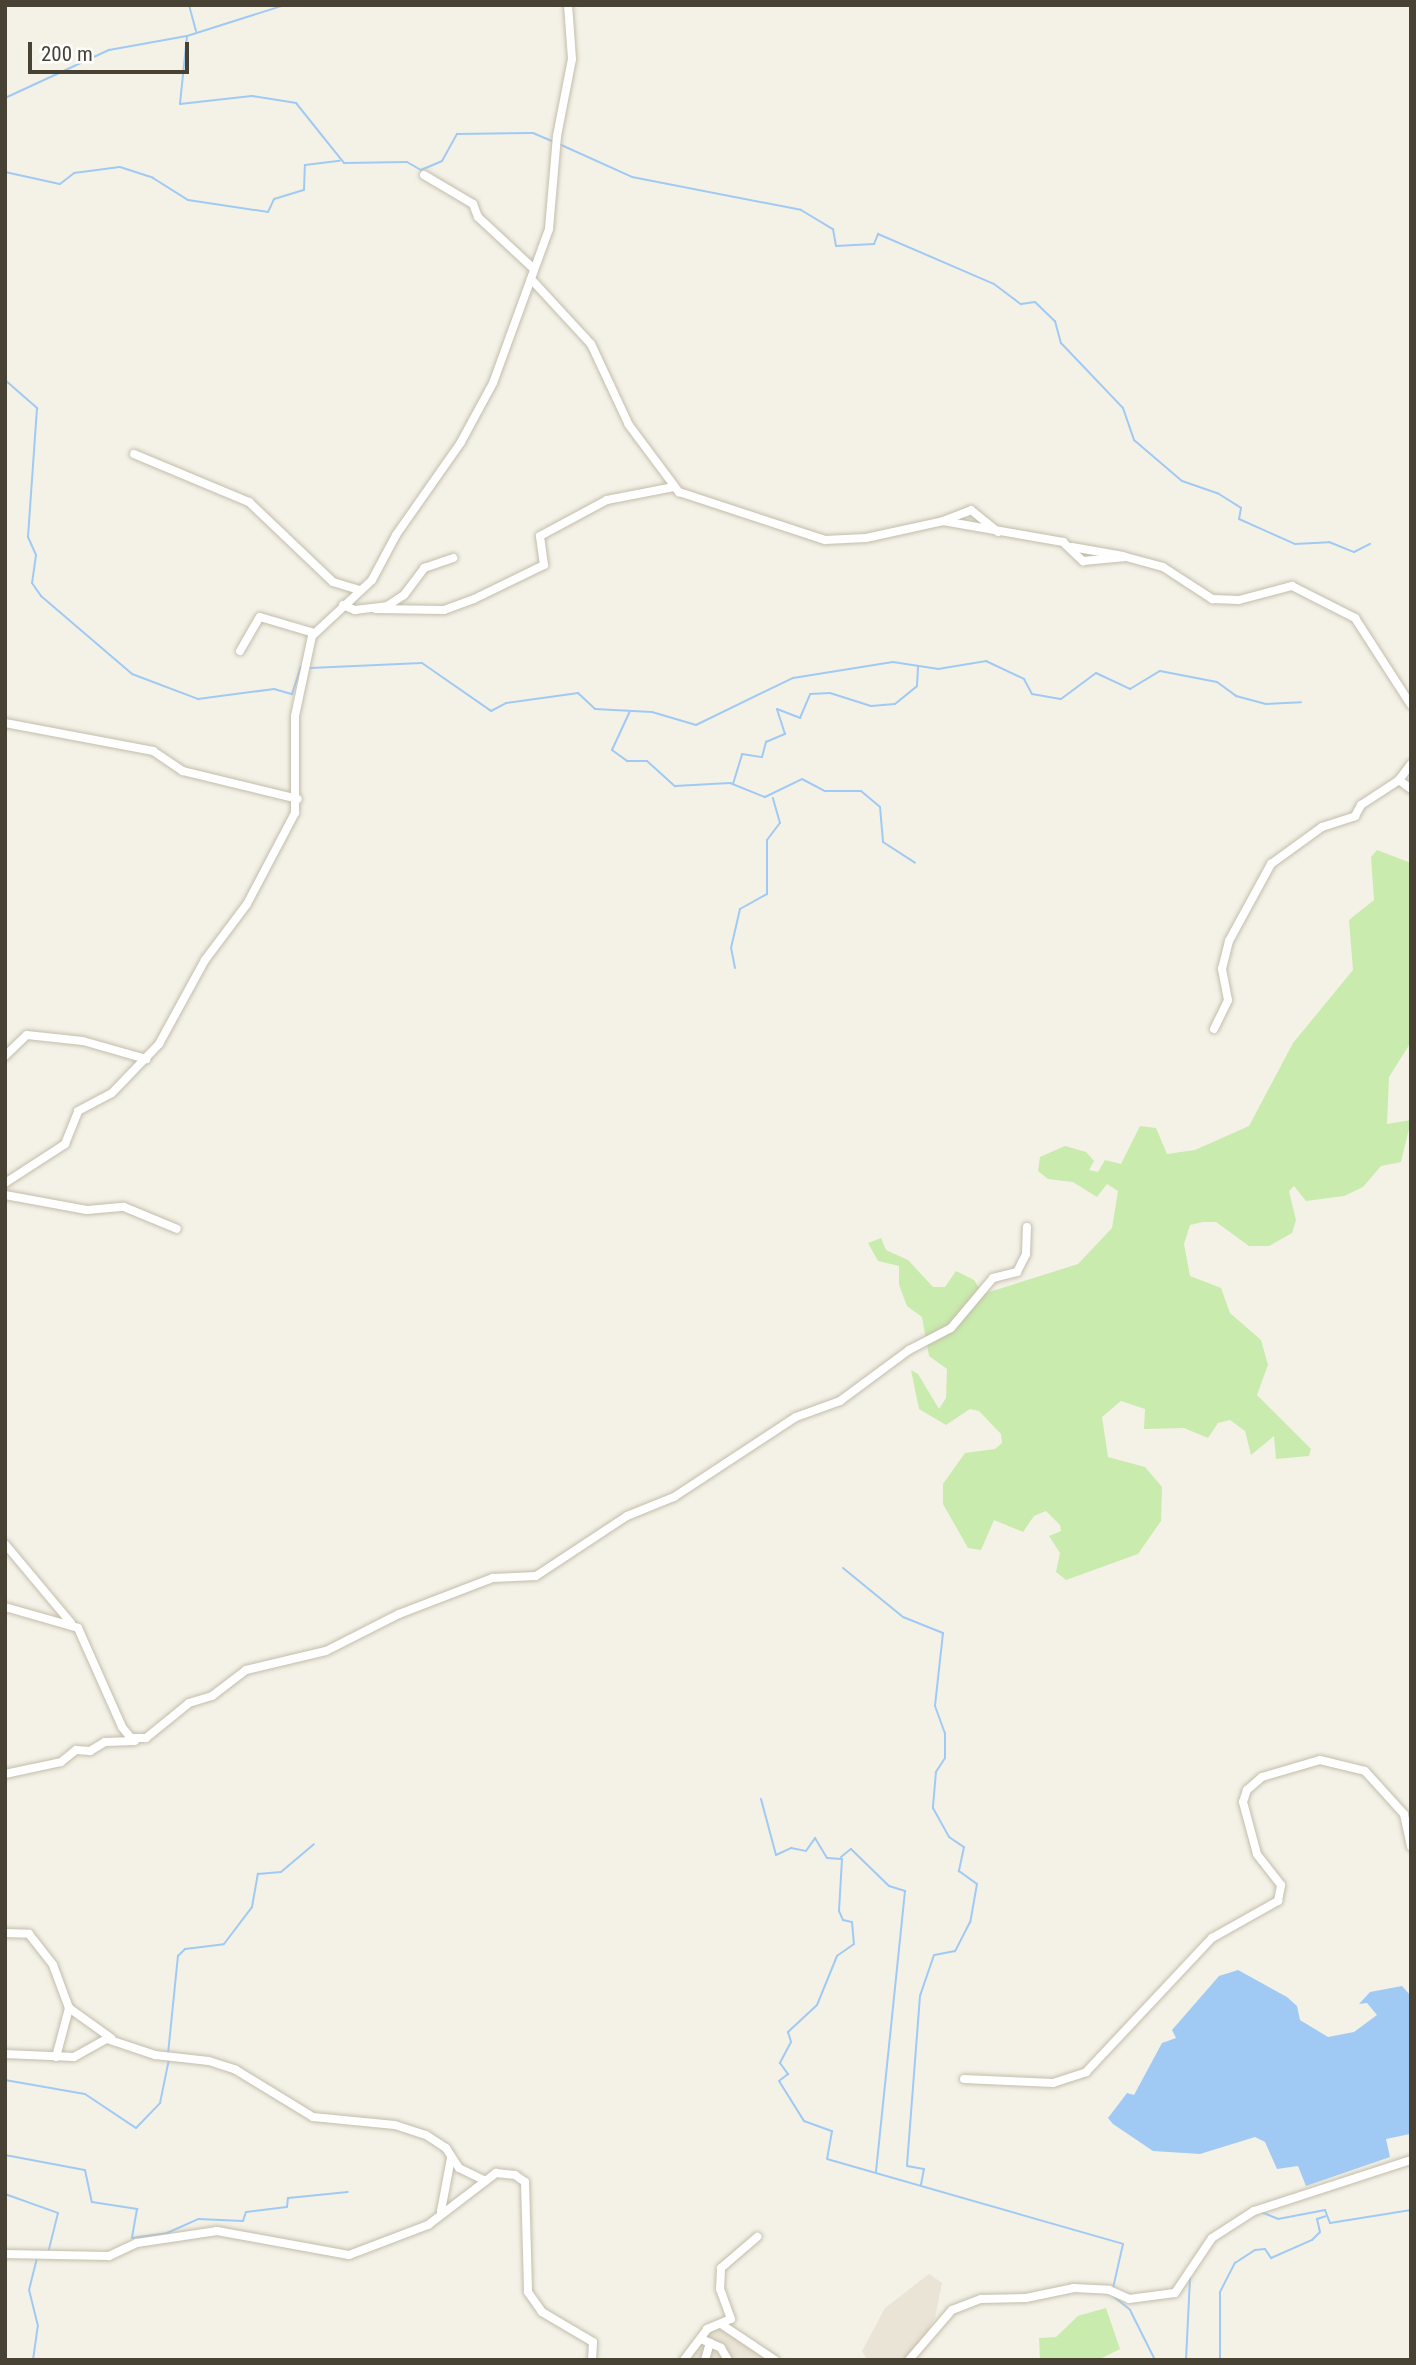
<!DOCTYPE html>
<style>
body{margin:0}
#map{position:relative;width:1416px;height:2365px;overflow:hidden;background:#f4f2e7;font-family:"Roboto Condensed",sans-serif}
div>[style]{position:absolute}
.residential>*{inset:0;background:#e9e4d5}
.green>*{inset:0;background:#c9ebad}
.water>*{inset:0;background:#a0caf4}
.stream>*{height:2px;margin:-1px;padding:0 1px;transform-origin:1px;border-radius:1px;background:#a0caf4}
.roads{filter:drop-shadow(0 0 2px #c3bdac) drop-shadow(0 0 2px #c3bdac)}
.minor>*{height:8px;margin:-4px;padding:0 4px;transform-origin:4px;border-radius:4px;background:#fff}
span{translate:-50% -50%;white-space:nowrap;text-align:center;line-height:1.15;-webkit-text-stroke:5px #fff;paint-order:stroke}
.frame{position:absolute;inset:0;border:7px solid #484235;pointer-events:none}
.scale{position:absolute;left:28px;top:42px;width:161px;height:32px;box-sizing:border-box;border:4px solid #484235;border-top:0;padding-left:9px;font-size:21px;line-height:24px;white-space:nowrap;color:#484235;-webkit-text-stroke:5px #fff;paint-order:stroke}
</style>
<div id="map">
<div class="residential">
<i style="clip-path:polygon(929px 2274px,942px 2283px,935px 2318px,922px 2340px,907px 2360px,867px 2360px,862px 2351px,885px 2308px)"></i>
<i style="clip-path:polygon(721px 2325px,768px 2360px,686px 2360px,707px 2333px)"></i>
</div>
<div class="green">
<i style="clip-path:polygon(1377px 850px,1411px 863px,1411px 1042px,1389px 1077px,1387px 1124px,1411px 1120px,1401px 1162px,1381px 1166px,1363px 1187px,1344px 1196px,1306px 1201px,1294px 1186px,1289px 1191px,1296px 1220px,1292px 1233px,1269px 1246px,1249px 1246px,1216px 1222px,1203px 1222px,1190px 1225px,1184px 1244px,1190px 1276px,1221px 1288px,1230px 1313px,1261px 1340px,1268px 1365px,1257px 1395px,1311px 1449px,1309px 1456px,1276px 1459px,1274px 1436px,1251px 1455px,1245px 1431px,1230px 1420px,1218px 1423px,1208px 1438px,1184px 1428px,1144px 1429px,1145px 1409px,1121px 1401px,1102px 1417px,1108px 1457px,1145px 1467px,1162px 1487px,1161px 1521px,1138px 1554px,1066px 1580px,1056px 1572px,1060px 1553px,1049px 1536px,1061px 1531px,1060px 1525px,1046px 1511px,1034px 1516px,1023px 1532px,994px 1520px,981px 1550px,968px 1548px,943px 1504px,943px 1484px,965px 1453px,995px 1449px,1002px 1443px,1001px 1434px,979px 1411px,970px 1409px,946px 1425px,919px 1409px,911px 1370px,918px 1374px,939px 1409px,946px 1398px,947px 1369px,929px 1356px,922px 1317px,907px 1306px,899px 1285px,899px 1266px,878px 1261px,868px 1243px,881px 1238px,886px 1250px,908px 1260px,933px 1287px,945px 1287px,956px 1271px,974px 1280px,983px 1294px,1078px 1264px,1112px 1228px,1118px 1191px,1107px 1184px,1097px 1197px,1073px 1182px,1048px 1179px,1038px 1171px,1040px 1157px,1065px 1146px,1086px 1152px,1094px 1161px,1089px 1170px,1098px 1172px,1105px 1160px,1121px 1164px,1140px 1126px,1156px 1128px,1167px 1154px,1195px 1150px,1249px 1126px,1293px 1043px,1353px 970px,1349px 920px,1374px 900px,1371px 857px)"></i>
<i style="clip-path:polygon(1106px 2308px,1120px 2349px,1098px 2360px,1040px 2360px,1039px 2338px,1056px 2337px,1078px 2316px)"></i>
</div>
<div class="water">
<i style="clip-path:polygon(1238px 1970px,1287px 1997px,1297px 2006px,1300px 2020px,1328px 2037px,1354px 2032px,1377px 2015px,1367px 2003px,1359px 2004px,1370px 1992px,1402px 1986px,1411px 1996px,1410px 2134px,1386px 2139px,1390px 2157px,1306px 2186px,1298px 2166px,1277px 2169px,1265px 2142px,1255px 2137px,1200px 2154px,1153px 2151px,1113px 2124px,1108px 2118px,1127px 2093px,1134px 2095px,1162px 2043px,1176px 2038px,1172px 2030px,1219px 1976px)"></i>
</div>
<div class="stream">
<i style="left:189px;top:5px;width:27px;rotate:75deg"></i>
<i style="left:187px;top:36px;width:68px;rotate:95.9deg"></i>
<i style="left:180px;top:104px;width:72px;rotate:-6.3deg"></i>
<i style="left:252px;top:96px;width:45px;rotate:9deg"></i>
<i style="left:296px;top:103px;width:77px;rotate:51.3deg"></i>
<i style="left:344px;top:163px;width:63px;rotate:-0.9deg"></i>
<i style="left:407px;top:162px;width:16px;rotate:30deg"></i>
<i style="left:421px;top:170px;width:23px;rotate:-23deg"></i>
<i style="left:442px;top:161px;width:31px;rotate:-61deg"></i>
<i style="left:457px;top:134px;width:76px;rotate:-0.8deg"></i>
<i style="left:533px;top:133px;width:23px;rotate:23deg"></i>
<i style="left:5px;top:98px;width:115px;rotate:-24.8deg"></i>
<i style="left:109px;top:50px;width:79px;rotate:-10.2deg"></i>
<i style="left:187px;top:36px;width:103px;rotate:-17.6deg"></i>
<i style="left:559px;top:144px;width:80px;rotate:24.3deg"></i>
<i style="left:632px;top:177px;width:172px;rotate:11deg"></i>
<i style="left:801px;top:210px;width:37px;rotate:31deg"></i>
<i style="left:833px;top:229px;width:17px;rotate:80deg"></i>
<i style="left:836px;top:246px;width:38px;rotate:-3deg"></i>
<i style="left:874px;top:244px;width:11px;rotate:-68deg"></i>
<i style="left:878px;top:234px;width:126px;rotate:23.3deg"></i>
<i style="left:994px;top:284px;width:34px;rotate:37deg"></i>
<i style="left:1021px;top:304px;width:14px;rotate:-8deg"></i>
<i style="left:1035px;top:302px;width:28px;rotate:44deg"></i>
<i style="left:1055px;top:321px;width:23px;rotate:75deg"></i>
<i style="left:1061px;top:343px;width:90px;rotate:46.4deg"></i>
<i style="left:1123px;top:408px;width:34px;rotate:71deg"></i>
<i style="left:1134px;top:440px;width:63px;rotate:40.5deg"></i>
<i style="left:1182px;top:481px;width:39px;rotate:19deg"></i>
<i style="left:1219px;top:494px;width:26px;rotate:32deg"></i>
<i style="left:1241px;top:508px;width:11px;rotate:100deg"></i>
<i style="left:1239px;top:519px;width:61px;rotate:24.1deg"></i>
<i style="left:1295px;top:544px;width:34px;rotate:-3deg"></i>
<i style="left:1329px;top:542px;width:27px;rotate:22deg"></i>
<i style="left:1354px;top:552px;width:18px;rotate:-27deg"></i>
<i style="left:5px;top:172px;width:56px;rotate:12.3deg"></i>
<i style="left:60px;top:184px;width:18px;rotate:-38deg"></i>
<i style="left:74px;top:173px;width:46px;rotate:-7.4deg"></i>
<i style="left:120px;top:167px;width:35px;rotate:18deg"></i>
<i style="left:153px;top:178px;width:41px;rotate:32.2deg"></i>
<i style="left:188px;top:200px;width:81px;rotate:8.5deg"></i>
<i style="left:268px;top:212px;width:14px;rotate:-65deg"></i>
<i style="left:274px;top:199px;width:31px;rotate:-17deg"></i>
<i style="left:304px;top:190px;width:25px;rotate:-88deg"></i>
<i style="left:305px;top:165px;width:35px;rotate:-7deg"></i>
<i style="left:5px;top:380px;width:43px;rotate:41.2deg"></i>
<i style="left:37px;top:408px;width:129px;rotate:94deg"></i>
<i style="left:28px;top:537px;width:20px;rotate:66deg"></i>
<i style="left:36px;top:555px;width:28px;rotate:98deg"></i>
<i style="left:32px;top:583px;width:16px;rotate:55deg"></i>
<i style="left:41px;top:596px;width:120px;rotate:40.6deg"></i>
<i style="left:132px;top:674px;width:71px;rotate:20.7deg"></i>
<i style="left:198px;top:699px;width:77px;rotate:-7.5deg"></i>
<i style="left:274px;top:689px;width:19px;rotate:16deg"></i>
<i style="left:292px;top:694px;width:29px;rotate:-72deg"></i>
<i style="left:310px;top:668px;width:112px;rotate:-2.6deg"></i>
<i style="left:422px;top:663px;width:84px;rotate:34.8deg"></i>
<i style="left:491px;top:711px;width:17px;rotate:-28deg"></i>
<i style="left:506px;top:703px;width:73px;rotate:-7.9deg"></i>
<i style="left:578px;top:693px;width:23px;rotate:43deg"></i>
<i style="left:595px;top:709px;width:57px;rotate:3deg"></i>
<i style="left:652px;top:712px;width:46px;rotate:16.5deg"></i>
<i style="left:696px;top:725px;width:108px;rotate:-25.9deg"></i>
<i style="left:793px;top:678px;width:101px;rotate:-9.1deg"></i>
<i style="left:893px;top:662px;width:46px;rotate:8.8deg"></i>
<i style="left:938px;top:669px;width:49px;rotate:-9.5deg"></i>
<i style="left:986px;top:661px;width:42px;rotate:25.3deg"></i>
<i style="left:1024px;top:679px;width:17px;rotate:62deg"></i>
<i style="left:1032px;top:694px;width:29px;rotate:10deg"></i>
<i style="left:1061px;top:699px;width:44px;rotate:-36.6deg"></i>
<i style="left:1096px;top:673px;width:38px;rotate:25deg"></i>
<i style="left:1130px;top:689px;width:35px;rotate:-31deg"></i>
<i style="left:1160px;top:671px;width:58px;rotate:10.9deg"></i>
<i style="left:1217px;top:682px;width:24px;rotate:36deg"></i>
<i style="left:1236px;top:696px;width:31px;rotate:15deg"></i>
<i style="left:1266px;top:704px;width:35px;rotate:-3deg"></i>
<i style="left:630px;top:711px;width:43px;rotate:114.8deg"></i>
<i style="left:612px;top:750px;width:19px;rotate:36deg"></i>
<i style="left:627px;top:761px;width:20px"></i>
<i style="left:647px;top:761px;width:38px;rotate:42deg"></i>
<i style="left:675px;top:786px;width:55px;rotate:-3.1deg"></i>
<i style="left:730px;top:783px;width:38px;rotate:22deg"></i>
<i style="left:765px;top:797px;width:41px;rotate:-25.9deg"></i>
<i style="left:802px;top:779px;width:26px;rotate:28deg"></i>
<i style="left:825px;top:791px;width:36px"></i>
<i style="left:861px;top:791px;width:25px;rotate:40deg"></i>
<i style="left:880px;top:807px;width:35px;rotate:85deg"></i>
<i style="left:883px;top:842px;width:38px;rotate:33deg"></i>
<i style="left:733px;top:784px;width:31px;rotate:-73deg"></i>
<i style="left:742px;top:754px;width:20px;rotate:9deg"></i>
<i style="left:762px;top:757px;width:16px;rotate:-75deg"></i>
<i style="left:766px;top:742px;width:21px;rotate:-23deg"></i>
<i style="left:785px;top:734px;width:26px;rotate:-108deg"></i>
<i style="left:777px;top:709px;width:25px;rotate:21deg"></i>
<i style="left:800px;top:718px;width:26px;rotate:-67deg"></i>
<i style="left:810px;top:694px;width:20px;rotate:-3deg"></i>
<i style="left:830px;top:693px;width:43px;rotate:17.6deg"></i>
<i style="left:871px;top:706px;width:24px;rotate:-5deg"></i>
<i style="left:895px;top:704px;width:28px;rotate:-39deg"></i>
<i style="left:917px;top:686px;width:19px;rotate:-87deg"></i>
<i style="left:735px;top:968px;width:20px;rotate:-101deg"></i>
<i style="left:731px;top:948px;width:40px;rotate:-77deg"></i>
<i style="left:740px;top:909px;width:31px;rotate:-29deg"></i>
<i style="left:767px;top:894px;width:54px;rotate:-90deg"></i>
<i style="left:767px;top:840px;width:21px;rotate:-53deg"></i>
<i style="left:780px;top:823px;width:26px;rotate:-106deg"></i>
<i style="left:843px;top:1568px;width:77px;rotate:39.2deg"></i>
<i style="left:903px;top:1617px;width:43px;rotate:21.8deg"></i>
<i style="left:943px;top:1633px;width:73px;rotate:96.3deg"></i>
<i style="left:935px;top:1706px;width:29px;rotate:70deg"></i>
<i style="left:945px;top:1733px;width:25px;rotate:90deg"></i>
<i style="left:945px;top:1758px;width:17px;rotate:123deg"></i>
<i style="left:936px;top:1772px;width:36px;rotate:95deg"></i>
<i style="left:933px;top:1808px;width:33px;rotate:61deg"></i>
<i style="left:949px;top:1837px;width:18px;rotate:34deg"></i>
<i style="left:964px;top:1847px;width:25px;rotate:102deg"></i>
<i style="left:959px;top:1871px;width:22px;rotate:36deg"></i>
<i style="left:977px;top:1884px;width:39px;rotate:100deg"></i>
<i style="left:970px;top:1922px;width:33px;rotate:117deg"></i>
<i style="left:955px;top:1951px;width:21px;rotate:169deg"></i>
<i style="left:934px;top:1955px;width:43px;rotate:108.9deg"></i>
<i style="left:920px;top:1996px;width:170px;rotate:94.4deg"></i>
<i style="left:907px;top:2166px;width:17px;rotate:10deg"></i>
<i style="left:924px;top:2169px;width:16px;rotate:101deg"></i>
<i style="left:761px;top:1799px;width:58px;rotate:75deg"></i>
<i style="left:776px;top:1855px;width:17px;rotate:-25deg"></i>
<i style="left:791px;top:1848px;width:15px;rotate:11deg"></i>
<i style="left:806px;top:1851px;width:16px;rotate:-55deg"></i>
<i style="left:815px;top:1838px;width:23px;rotate:59deg"></i>
<i style="left:827px;top:1858px;width:15px;rotate:4deg"></i>
<i style="left:842px;top:1859px;width:52px;rotate:93.3deg"></i>
<i style="left:839px;top:1911px;width:10px;rotate:66deg"></i>
<i style="left:843px;top:1920px;width:9px;rotate:13deg"></i>
<i style="left:852px;top:1922px;width:22px;rotate:85deg"></i>
<i style="left:854px;top:1944px;width:21px;rotate:145deg"></i>
<i style="left:837px;top:1956px;width:53px;rotate:112.2deg"></i>
<i style="left:817px;top:2005px;width:40px;rotate:137deg"></i>
<i style="left:788px;top:2032px;width:10px;rotate:73deg"></i>
<i style="left:791px;top:2042px;width:24px;rotate:118deg"></i>
<i style="left:780px;top:2063px;width:14px;rotate:54deg"></i>
<i style="left:788px;top:2074px;width:11px;rotate:142deg"></i>
<i style="left:779px;top:2081px;width:47px;rotate:58deg"></i>
<i style="left:804px;top:2121px;width:30px;rotate:20deg"></i>
<i style="left:832px;top:2131px;width:28px;rotate:100deg"></i>
<i style="left:827px;top:2159px;width:308px;rotate:16deg"></i>
<i style="left:1123px;top:2244px;width:45px;rotate:102.8deg"></i>
<i style="left:841px;top:1857px;width:13px;rotate:-39deg"></i>
<i style="left:851px;top:1849px;width:53px;rotate:44.2deg"></i>
<i style="left:889px;top:1886px;width:17px;rotate:17deg"></i>
<i style="left:905px;top:1891px;width:283px;rotate:95.9deg"></i>
<i style="left:168px;top:2054px;width:99px;rotate:-84.2deg"></i>
<i style="left:178px;top:1956px;width:10px;rotate:-45deg"></i>
<i style="left:185px;top:1949px;width:39px;rotate:-7deg"></i>
<i style="left:224px;top:1944px;width:46px;rotate:-52.9deg"></i>
<i style="left:252px;top:1907px;width:34px;rotate:-80deg"></i>
<i style="left:258px;top:1874px;width:23px;rotate:-5deg"></i>
<i style="left:281px;top:1872px;width:43px;rotate:-40.3deg"></i>
<i style="left:5px;top:2080px;width:81px;rotate:9.9deg"></i>
<i style="left:85px;top:2094px;width:61px;rotate:33.7deg"></i>
<i style="left:136px;top:2128px;width:35px;rotate:-46deg"></i>
<i style="left:160px;top:2103px;width:45px;rotate:-78.4deg"></i>
<i style="left:5px;top:2155px;width:81px;rotate:10.6deg"></i>
<i style="left:85px;top:2170px;width:33px;rotate:78deg"></i>
<i style="left:92px;top:2202px;width:46px;rotate:8.8deg"></i>
<i style="left:137px;top:2209px;width:29px;rotate:100deg"></i>
<i style="left:132px;top:2238px;width:35px;rotate:-8deg"></i>
<i style="left:167px;top:2233px;width:34px;rotate:-24deg"></i>
<i style="left:198px;top:2219px;width:45px;rotate:2.5deg"></i>
<i style="left:243px;top:2221px;width:9px;rotate:-72deg"></i>
<i style="left:246px;top:2212px;width:41px;rotate:-7deg"></i>
<i style="left:287px;top:2207px;width:9px;rotate:-84deg"></i>
<i style="left:288px;top:2198px;width:60px;rotate:-5.7deg"></i>
<i style="left:5px;top:2194px;width:56px;rotate:19.7deg"></i>
<i style="left:58px;top:2213px;width:38px;rotate:104deg"></i>
<i style="left:1261px;top:2212px;width:18px;rotate:22deg"></i>
<i style="left:1278px;top:2219px;width:48px;rotate:-10.8deg"></i>
<i style="left:1325px;top:2210px;width:14px;rotate:69deg"></i>
<i style="left:1330px;top:2223px;width:82px;rotate:-9.1deg"></i>
<i style="left:1113px;top:2296px;width:22px;rotate:39deg"></i>
<i style="left:1130px;top:2310px;width:56px;rotate:63.4deg"></i>
<i style="left:33px;top:2360px;width:34px;rotate:-82deg"></i>
<i style="left:38px;top:2326px;width:37px;rotate:-104deg"></i>
<i style="left:29px;top:2290px;width:32px;rotate:-76deg"></i>
<i style="left:1186px;top:2360px;width:83px;rotate:-87.2deg"></i>
<i style="left:1220px;top:2360px;width:68px;rotate:-90deg"></i>
<i style="left:1220px;top:2292px;width:33px;rotate:-63deg"></i>
<i style="left:1235px;top:2263px;width:24px;rotate:-33deg"></i>
<i style="left:1255px;top:2250px;width:10px;rotate:-6deg"></i>
<i style="left:1265px;top:2249px;width:11px;rotate:56deg"></i>
<i style="left:1271px;top:2258px;width:45px;rotate:-23.7deg"></i>
<i style="left:1312px;top:2240px;width:11px;rotate:-45deg"></i>
<i style="left:1320px;top:2232px;width:13px;rotate:-103deg"></i>
<i style="left:1317px;top:2219px;width:9px;rotate:-18deg"></i>
</div>
<div class="roads">
<div class="minor">
<i style="left:424px;top:175px;width:57px;rotate:30.6deg"></i>
<i style="left:473px;top:204px;width:14px;rotate:69deg"></i>
<i style="left:478px;top:217px;width:76px;rotate:42.9deg"></i>
<i style="left:531px;top:279px;width:88px;rotate:47.3deg"></i>
<i style="left:591px;top:344px;width:89px;rotate:64.9deg"></i>
<i style="left:629px;top:425px;width:84px;rotate:53.3deg"></i>
<i style="left:679px;top:492px;width:154px;rotate:18.2deg"></i>
<i style="left:825px;top:540px;width:41px;rotate:-2.8deg"></i>
<i style="left:866px;top:538px;width:79px;rotate:-12.4deg"></i>
<i style="left:943px;top:521px;width:122px;rotate:9.9deg"></i>
<i style="left:1063px;top:542px;width:28px;rotate:44deg"></i>
<i style="left:1083px;top:561px;width:43px;rotate:-5.3deg"></i>
<i style="left:1126px;top:557px;width:38px;rotate:15deg"></i>
<i style="left:1163px;top:567px;width:59px;rotate:33.1deg"></i>
<i style="left:1212px;top:599px;width:27px;rotate:2deg"></i>
<i style="left:1239px;top:600px;width:55px;rotate:-14.8deg"></i>
<i style="left:1292px;top:586px;width:71px;rotate:26.9deg"></i>
<i style="left:1355px;top:618px;width:103px;rotate:57.2deg"></i>
<i style="left:134px;top:454px;width:125px;rotate:22.7deg"></i>
<i style="left:249px;top:502px;width:116px;rotate:43.6deg"></i>
<i style="left:333px;top:582px;width:27px;rotate:17deg"></i>
<i style="left:943px;top:521px;width:30px;rotate:-21deg"></i>
<i style="left:971px;top:510px;width:35px;rotate:39deg"></i>
<i style="left:1072px;top:547px;width:52px;rotate:10deg"></i>
<i style="left:343px;top:605px;width:13px;rotate:23deg"></i>
<i style="left:355px;top:610px;width:32px;rotate:-7deg"></i>
<i style="left:387px;top:606px;width:20px;rotate:-33deg"></i>
<i style="left:404px;top:595px;width:34px;rotate:-53deg"></i>
<i style="left:424px;top:568px;width:31px;rotate:-19deg"></i>
<i style="left:376px;top:609px;width:68px;rotate:0.8deg"></i>
<i style="left:444px;top:610px;width:32px;rotate:-20deg"></i>
<i style="left:474px;top:599px;width:78px;rotate:-25.9deg"></i>
<i style="left:544px;top:565px;width:29px;rotate:-98deg"></i>
<i style="left:540px;top:536px;width:76px;rotate:-28.2deg"></i>
<i style="left:607px;top:500px;width:68px;rotate:-11deg"></i>
<i style="left:240px;top:651px;width:39px;rotate:-60deg"></i>
<i style="left:260px;top:617px;width:56px;rotate:16.5deg"></i>
<i style="left:5px;top:723px;width:151px;rotate:10.7deg"></i>
<i style="left:153px;top:751px;width:36px;rotate:34deg"></i>
<i style="left:183px;top:771px;width:118px;rotate:13.7deg"></i>
<i style="left:1411px;top:764px;width:20px;rotate:127deg"></i>
<i style="left:1399px;top:780px;width:15px;rotate:37deg"></i>
<i style="left:1214px;top:1029px;width:32px;rotate:-64deg"></i>
<i style="left:1228px;top:1000px;width:32px;rotate:-101deg"></i>
<i style="left:1222px;top:969px;width:29px;rotate:-76deg"></i>
<i style="left:1229px;top:941px;width:88px;rotate:-61.4deg"></i>
<i style="left:1271px;top:864px;width:63px;rotate:-36deg"></i>
<i style="left:1322px;top:827px;width:35px;rotate:-18deg"></i>
<i style="left:1355px;top:816px;width:13px;rotate:-61deg"></i>
<i style="left:1361px;top:805px;width:45px;rotate:-33.3deg"></i>
<i style="left:5px;top:1056px;width:30px;rotate:-44deg"></i>
<i style="left:27px;top:1035px;width:56px;rotate:6.1deg"></i>
<i style="left:83px;top:1041px;width:66px;rotate:15.9deg"></i>
<i style="left:5px;top:1183px;width:72px;rotate:-33deg"></i>
<i style="left:65px;top:1144px;width:35px;rotate:-68deg"></i>
<i style="left:78px;top:1111px;width:38px;rotate:-28deg"></i>
<i style="left:112px;top:1093px;width:68px;rotate:-46.2deg"></i>
<i style="left:159px;top:1044px;width:96px;rotate:-61.3deg"></i>
<i style="left:205px;top:960px;width:70px;rotate:-53.1deg"></i>
<i style="left:247px;top:904px;width:103px;rotate:-62.2deg"></i>
<i style="left:295px;top:813px;width:97px;rotate:-90deg"></i>
<i style="left:295px;top:716px;width:82px;rotate:-78deg"></i>
<i style="left:312px;top:636px;width:82px;rotate:-43deg"></i>
<i style="left:372px;top:580px;width:51px;rotate:-61.9deg"></i>
<i style="left:396px;top:535px;width:113px;rotate:-55deg"></i>
<i style="left:461px;top:442px;width:67px;rotate:-61.5deg"></i>
<i style="left:493px;top:383px;width:164px;rotate:-70deg"></i>
<i style="left:549px;top:229px;width:93px;rotate:-85.1deg"></i>
<i style="left:557px;top:136px;width:78px;rotate:-79deg"></i>
<i style="left:572px;top:59px;width:54px;rotate:-94.2deg"></i>
<i style="left:5px;top:1195px;width:83px;rotate:10.4deg"></i>
<i style="left:87px;top:1210px;width:37px;rotate:-5deg"></i>
<i style="left:124px;top:1207px;width:57px;rotate:22.5deg"></i>
<i style="left:5px;top:1544px;width:103px;rotate:50.1deg"></i>
<i style="left:5px;top:1607px;width:76px;rotate:16deg"></i>
<i style="left:78px;top:1628px;width:108px;rotate:66deg"></i>
<i style="left:122px;top:1727px;width:14px;rotate:51deg"></i>
<i style="left:131px;top:1738px;width:15px"></i>
<i style="left:146px;top:1738px;width:55px;rotate:-39.1deg"></i>
<i style="left:189px;top:1703px;width:24px;rotate:-17deg"></i>
<i style="left:212px;top:1696px;width:43px;rotate:-37.4deg"></i>
<i style="left:246px;top:1670px;width:82px;rotate:-13.4deg"></i>
<i style="left:326px;top:1651px;width:82px;rotate:-26.9deg"></i>
<i style="left:399px;top:1614px;width:101px;rotate:-21deg"></i>
<i style="left:493px;top:1578px;width:43px;rotate:-2.7deg"></i>
<i style="left:536px;top:1576px;width:109px;rotate:-33.4deg"></i>
<i style="left:627px;top:1516px;width:51px;rotate:-22deg"></i>
<i style="left:674px;top:1497px;width:146px;rotate:-33.3deg"></i>
<i style="left:796px;top:1417px;width:47px;rotate:-20deg"></i>
<i style="left:840px;top:1401px;width:86px;rotate:-36.5deg"></i>
<i style="left:909px;top:1350px;width:47px;rotate:-27.6deg"></i>
<i style="left:951px;top:1328px;width:65px;rotate:-50deg"></i>
<i style="left:993px;top:1278px;width:25px;rotate:-14deg"></i>
<i style="left:1017px;top:1272px;width:20px;rotate:-63deg"></i>
<i style="left:1026px;top:1254px;width:27px;rotate:-88deg"></i>
<i style="left:5px;top:1774px;width:57px;rotate:-12.1deg"></i>
<i style="left:61px;top:1762px;width:19px;rotate:-39deg"></i>
<i style="left:76px;top:1750px;width:14px;rotate:4deg"></i>
<i style="left:90px;top:1751px;width:17px;rotate:-31deg"></i>
<i style="left:105px;top:1742px;width:30px;rotate:-2deg"></i>
<i style="left:5px;top:1933px;width:24px;rotate:2deg"></i>
<i style="left:29px;top:1934px;width:39px;rotate:52deg"></i>
<i style="left:53px;top:1965px;width:46px;rotate:69.6deg"></i>
<i style="left:69px;top:2008px;width:52px;rotate:35.5deg"></i>
<i style="left:5px;top:2054px;width:69px;rotate:2.5deg"></i>
<i style="left:74px;top:2057px;width:38px;rotate:-29deg"></i>
<i style="left:107px;top:2039px;width:51px;rotate:18.4deg"></i>
<i style="left:155px;top:2055px;width:54px;rotate:6.3deg"></i>
<i style="left:209px;top:2061px;width:28px;rotate:18deg"></i>
<i style="left:236px;top:2070px;width:90px;rotate:31.4deg"></i>
<i style="left:313px;top:2117px;width:82px;rotate:5.6deg"></i>
<i style="left:395px;top:2125px;width:33px;rotate:18deg"></i>
<i style="left:426px;top:2135px;width:24px;rotate:33deg"></i>
<i style="left:446px;top:2148px;width:24px;rotate:57deg"></i>
<i style="left:459px;top:2168px;width:28px;rotate:26deg"></i>
<i style="left:56px;top:2057px;width:51px;rotate:-75.1deg"></i>
<i style="left:964px;top:2079px;width:89px;rotate:2.6deg"></i>
<i style="left:1053px;top:2083px;width:35px;rotate:-18deg"></i>
<i style="left:1086px;top:2072px;width:184px;rotate:-46.8deg"></i>
<i style="left:1212px;top:1938px;width:76px;rotate:-29.3deg"></i>
<i style="left:1278px;top:1901px;width:16px;rotate:-79deg"></i>
<i style="left:1281px;top:1885px;width:39px;rotate:-128deg"></i>
<i style="left:1257px;top:1854px;width:54px;rotate:-105.1deg"></i>
<i style="left:1243px;top:1802px;width:13px;rotate:-72deg"></i>
<i style="left:1247px;top:1790px;width:20px;rotate:-41deg"></i>
<i style="left:1262px;top:1777px;width:60px;rotate:-16.3deg"></i>
<i style="left:1320px;top:1760px;width:46px;rotate:13.7deg"></i>
<i style="left:1365px;top:1771px;width:58px;rotate:47.8deg"></i>
<i style="left:1404px;top:1814px;width:33px;rotate:78deg"></i>
<i style="left:441px;top:2211px;width:54px;rotate:-79.3deg"></i>
<i style="left:5px;top:2254px;width:104px;rotate:1.1deg"></i>
<i style="left:109px;top:2256px;width:31px;rotate:-25deg"></i>
<i style="left:137px;top:2243px;width:81px;rotate:-8.5deg"></i>
<i style="left:217px;top:2231px;width:134px;rotate:10.3deg"></i>
<i style="left:349px;top:2255px;width:85px;rotate:-20.8deg"></i>
<i style="left:428px;top:2225px;width:86px;rotate:-37.4deg"></i>
<i style="left:496px;top:2173px;width:19px;rotate:6deg"></i>
<i style="left:515px;top:2175px;width:12px;rotate:35deg"></i>
<i style="left:525px;top:2182px;width:110px;rotate:88.4deg"></i>
<i style="left:528px;top:2292px;width:24px;rotate:55deg"></i>
<i style="left:542px;top:2312px;width:59px;rotate:30.5deg"></i>
<i style="left:593px;top:2342px;width:18px;rotate:93deg"></i>
<i style="left:721px;top:2324px;width:65px;rotate:33.7deg"></i>
<i style="left:701px;top:2339px;width:22px;rotate:24deg"></i>
<i style="left:721px;top:2348px;width:14px;rotate:60deg"></i>
<i style="left:684px;top:2360px;width:39px;rotate:-53deg"></i>
<i style="left:707px;top:2329px;width:26px;rotate:-23deg"></i>
<i style="left:731px;top:2319px;width:32px;rotate:-110deg"></i>
<i style="left:720px;top:2289px;width:21px;rotate:-87deg"></i>
<i style="left:721px;top:2268px;width:48px;rotate:-40.7deg"></i>
<i style="left:705px;top:2360px;width:18px;rotate:-74deg"></i>
<i style="left:909px;top:2360px;width:66px;rotate:-49.3deg"></i>
<i style="left:952px;top:2310px;width:31px;rotate:-21deg"></i>
<i style="left:981px;top:2299px;width:45px;rotate:-1.3deg"></i>
<i style="left:1026px;top:2298px;width:49px;rotate:-11.8deg"></i>
<i style="left:1074px;top:2288px;width:35px;rotate:3deg"></i>
<i style="left:1109px;top:2290px;width:22px;rotate:24deg"></i>
<i style="left:1129px;top:2299px;width:46px;rotate:-7.4deg"></i>
<i style="left:1175px;top:2293px;width:66px;rotate:-56.1deg"></i>
<i style="left:1212px;top:2238px;width:50px;rotate:-32.7deg"></i>
<i style="left:1254px;top:2211px;width:165px;rotate:-18deg"></i>
</div>
</div>
<div class="frame"></div>
<div class="scale">200 m</div>
</div>
